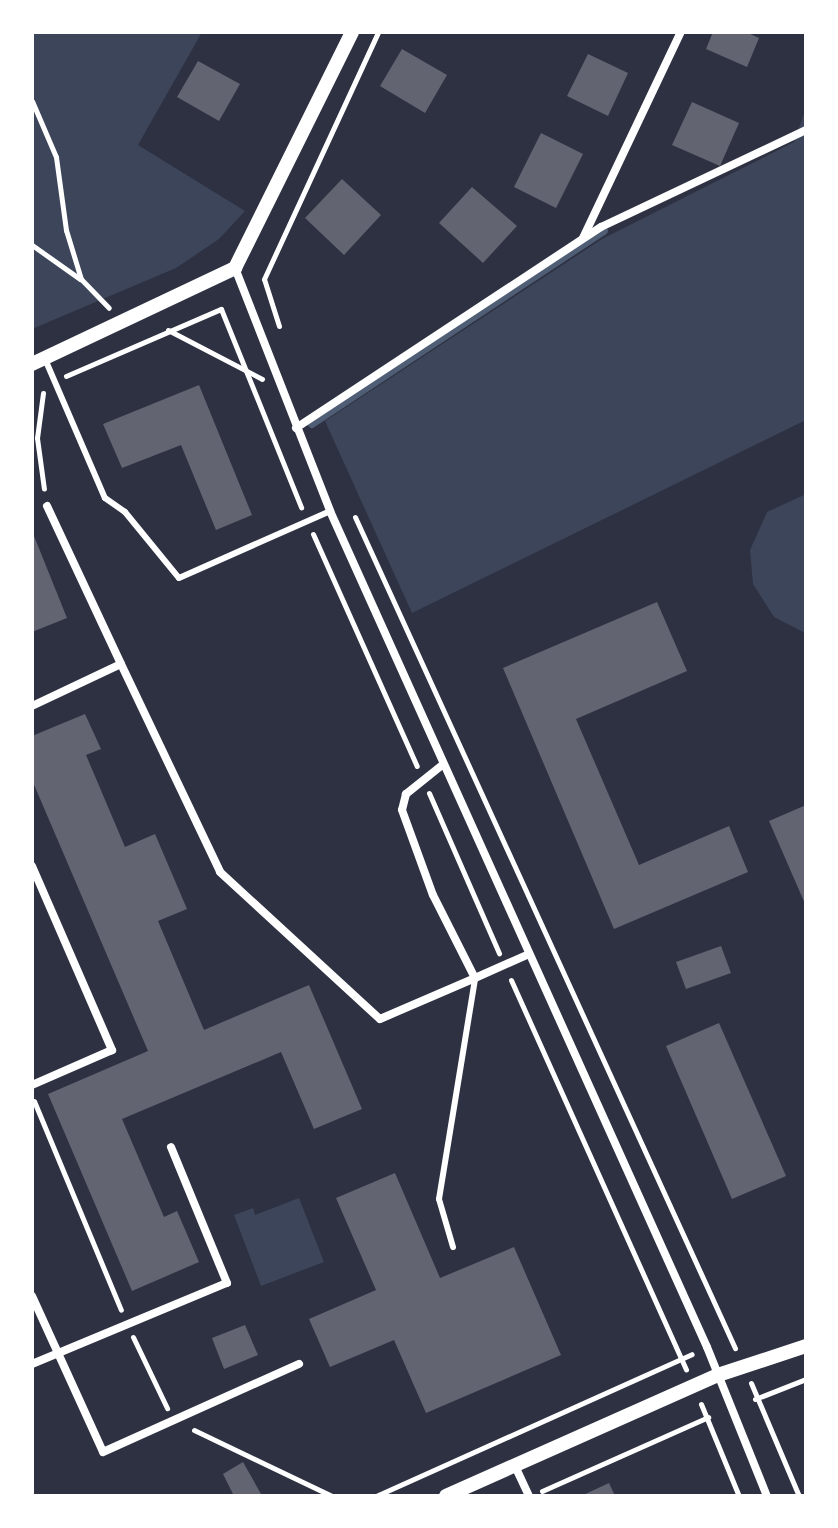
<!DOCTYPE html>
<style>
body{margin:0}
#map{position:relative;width:838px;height:1528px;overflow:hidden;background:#2d3142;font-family:"Nunito Sans",sans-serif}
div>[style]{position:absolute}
.green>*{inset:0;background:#3c4559}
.stream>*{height:8px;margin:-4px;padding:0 4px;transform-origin:4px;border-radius:4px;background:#4f5d75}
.building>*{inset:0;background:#626471}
.path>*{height:5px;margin:-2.5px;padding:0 2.5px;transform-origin:2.5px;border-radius:2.5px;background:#fff}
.service>*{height:6px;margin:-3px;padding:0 3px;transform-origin:3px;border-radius:3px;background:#fff}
.minor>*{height:8px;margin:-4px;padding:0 4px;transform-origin:4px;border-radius:4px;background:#fff}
.tertiary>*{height:14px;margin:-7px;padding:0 7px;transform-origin:7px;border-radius:7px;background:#fff}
span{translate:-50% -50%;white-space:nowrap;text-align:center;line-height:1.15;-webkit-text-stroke:8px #fff;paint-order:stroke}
.frame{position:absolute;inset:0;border:34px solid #fff;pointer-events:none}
</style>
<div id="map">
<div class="green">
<i style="clip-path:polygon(32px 32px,202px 32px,138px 145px,245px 211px,219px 239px,176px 268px,32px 329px)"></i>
<i style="clip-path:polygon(806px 108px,806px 420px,412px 613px,325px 421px,602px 239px,794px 142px)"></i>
<i style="clip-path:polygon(806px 494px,806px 633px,805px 633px,774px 617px,753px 584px,750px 550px,767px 512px)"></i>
<i style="clip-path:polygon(299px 1198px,324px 1262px,261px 1286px,234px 1215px,253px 1208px,255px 1215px)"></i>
</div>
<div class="stream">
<i style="left:312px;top:424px;width:350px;rotate:-33.5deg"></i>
</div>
<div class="building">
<i style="clip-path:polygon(713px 32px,746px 32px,759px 38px,747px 67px,706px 49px)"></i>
<i style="clip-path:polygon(402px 49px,447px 75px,425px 113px,380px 86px)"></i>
<i style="clip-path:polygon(588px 54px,628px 73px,608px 116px,567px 96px)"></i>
<i style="clip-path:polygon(198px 61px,240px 84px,219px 121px,177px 97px)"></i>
<i style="clip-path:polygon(692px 102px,739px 123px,720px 166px,672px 145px)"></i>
<i style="clip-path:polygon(541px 133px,583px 154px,556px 208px,514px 187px)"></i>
<i style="clip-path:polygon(342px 179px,381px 215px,344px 255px,305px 218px)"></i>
<i style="clip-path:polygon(472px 187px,517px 226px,483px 263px,439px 223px)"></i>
<i style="clip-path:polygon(199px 385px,252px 515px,216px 530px,181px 445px,122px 468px,103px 424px)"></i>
<i style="clip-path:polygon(32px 531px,67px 618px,32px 632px)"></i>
<i style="clip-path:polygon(657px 602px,687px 671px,576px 719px,639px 865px,729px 826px,748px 872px,614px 929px,503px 668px)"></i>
<i style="clip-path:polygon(85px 714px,101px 749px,86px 755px,125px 847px,155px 834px,187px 909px,158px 921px,204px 1030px,309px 985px,362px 1109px,314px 1129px,281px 1052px,122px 1119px,164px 1217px,177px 1211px,199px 1262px,132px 1291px,48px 1094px,148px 1051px,32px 780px,32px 736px)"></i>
<i style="clip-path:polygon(806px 805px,806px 906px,769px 821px)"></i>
<i style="clip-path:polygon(721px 946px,731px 973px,686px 989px,676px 962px)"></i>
<i style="clip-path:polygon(719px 1023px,786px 1176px,732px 1199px,666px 1046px)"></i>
<i style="clip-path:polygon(395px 1173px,440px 1278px,514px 1247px,561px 1355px,426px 1413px,394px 1340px,330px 1367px,309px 1319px,376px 1290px,336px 1198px)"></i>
<i style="clip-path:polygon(245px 1325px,258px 1355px,224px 1369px,212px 1338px)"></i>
<i style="clip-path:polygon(243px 1462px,261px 1494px,257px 1496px,234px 1496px,223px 1474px)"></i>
<i style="clip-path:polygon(609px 1483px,615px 1496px,581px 1496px)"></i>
</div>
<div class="path">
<i style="left:32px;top:101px;width:61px;rotate:66.8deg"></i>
<i style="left:56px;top:157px;width:74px;rotate:82.2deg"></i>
<i style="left:66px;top:230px;width:51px;rotate:73deg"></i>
<i style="left:81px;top:279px;width:40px;rotate:46deg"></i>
<i style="left:32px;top:245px;width:59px;rotate:35.3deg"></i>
<i style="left:279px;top:326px;width:49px;rotate:-107.7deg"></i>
<i style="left:264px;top:279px;width:272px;rotate:-65.2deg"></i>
<i style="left:168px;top:330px;width:106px;rotate:27.5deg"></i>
<i style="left:66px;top:376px;width:169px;rotate:-23.4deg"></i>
<i style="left:221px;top:309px;width:214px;rotate:68deg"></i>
<i style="left:43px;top:393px;width:45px;rotate:97.6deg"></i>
<i style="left:37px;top:438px;width:51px;rotate:82.2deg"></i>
<i style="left:355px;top:517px;width:914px;rotate:65.43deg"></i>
<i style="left:313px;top:534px;width:254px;rotate:65.9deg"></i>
<i style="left:429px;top:793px;width:175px;rotate:66.4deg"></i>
<i style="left:511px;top:980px;width:427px;rotate:65.8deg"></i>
<i style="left:34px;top:1101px;width:226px;rotate:67.4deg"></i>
<i style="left:133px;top:1337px;width:79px;rotate:64.4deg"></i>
<i style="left:751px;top:1383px;width:123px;rotate:67deg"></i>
<i style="left:755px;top:1399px;width:55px;rotate:-21.4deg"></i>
<i style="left:701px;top:1404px;width:100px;rotate:67.6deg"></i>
<i style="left:194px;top:1430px;width:153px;rotate:25.6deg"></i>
<i style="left:542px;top:1491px;width:182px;rotate:-24deg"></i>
<i style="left:376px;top:1496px;width:346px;rotate:-24.2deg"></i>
</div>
<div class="service">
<i style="left:45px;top:359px;width:151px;rotate:66.7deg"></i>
<i style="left:105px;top:498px;width:24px;rotate:35deg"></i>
<i style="left:125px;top:512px;width:85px;rotate:50.7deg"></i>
<i style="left:179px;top:578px;width:165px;rotate:-23.9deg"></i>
<i style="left:453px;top:1247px;width:50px;rotate:-106.3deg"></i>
<i style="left:439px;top:1199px;width:224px;rotate:-80.7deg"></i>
</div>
<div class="minor">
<i style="left:583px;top:238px;width:228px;rotate:-64.6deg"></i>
<i style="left:235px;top:268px;width:261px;rotate:68.6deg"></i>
<i style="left:330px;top:511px;width:917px;rotate:65.73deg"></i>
<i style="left:707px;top:1347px;width:161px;rotate:68.1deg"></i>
<i style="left:296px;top:428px;width:365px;rotate:-33.4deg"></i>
<i style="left:601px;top:227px;width:227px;rotate:-25.3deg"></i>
<i style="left:47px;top:506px;width:174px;rotate:64.9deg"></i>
<i style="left:32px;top:706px;width:98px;rotate:-25.3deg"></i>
<i style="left:121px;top:664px;width:230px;rotate:64.5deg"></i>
<i style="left:220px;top:872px;width:217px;rotate:42.6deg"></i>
<i style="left:380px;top:1019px;width:103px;rotate:-23.3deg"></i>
<i style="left:441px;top:766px;width:45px;rotate:141.3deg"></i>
<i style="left:406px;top:794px;width:16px;rotate:104deg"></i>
<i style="left:402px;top:810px;width:90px;rotate:70deg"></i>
<i style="left:433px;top:895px;width:93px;rotate:63.2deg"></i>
<i style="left:475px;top:978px;width:57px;rotate:-23.9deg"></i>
<i style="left:32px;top:866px;width:201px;rotate:66.5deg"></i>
<i style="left:112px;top:1050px;width:87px;rotate:156.4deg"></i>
<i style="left:32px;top:1296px;width:171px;rotate:65.5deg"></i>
<i style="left:103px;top:1452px;width:215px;rotate:-24.2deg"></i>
<i style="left:32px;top:1364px;width:211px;rotate:-22.6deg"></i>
<i style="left:227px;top:1283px;width:147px;rotate:-112.4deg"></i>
<i style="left:515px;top:1466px;width:33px;rotate:65deg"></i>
</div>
<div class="tertiary">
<i style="left:32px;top:364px;width:225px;rotate:-25.3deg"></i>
<i style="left:235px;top:268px;width:263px;rotate:-63.6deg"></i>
<i style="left:446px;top:1496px;width:298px;rotate:-24deg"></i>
<i style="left:718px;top:1375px;width:93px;rotate:-18.2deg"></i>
</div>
<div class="frame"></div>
</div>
